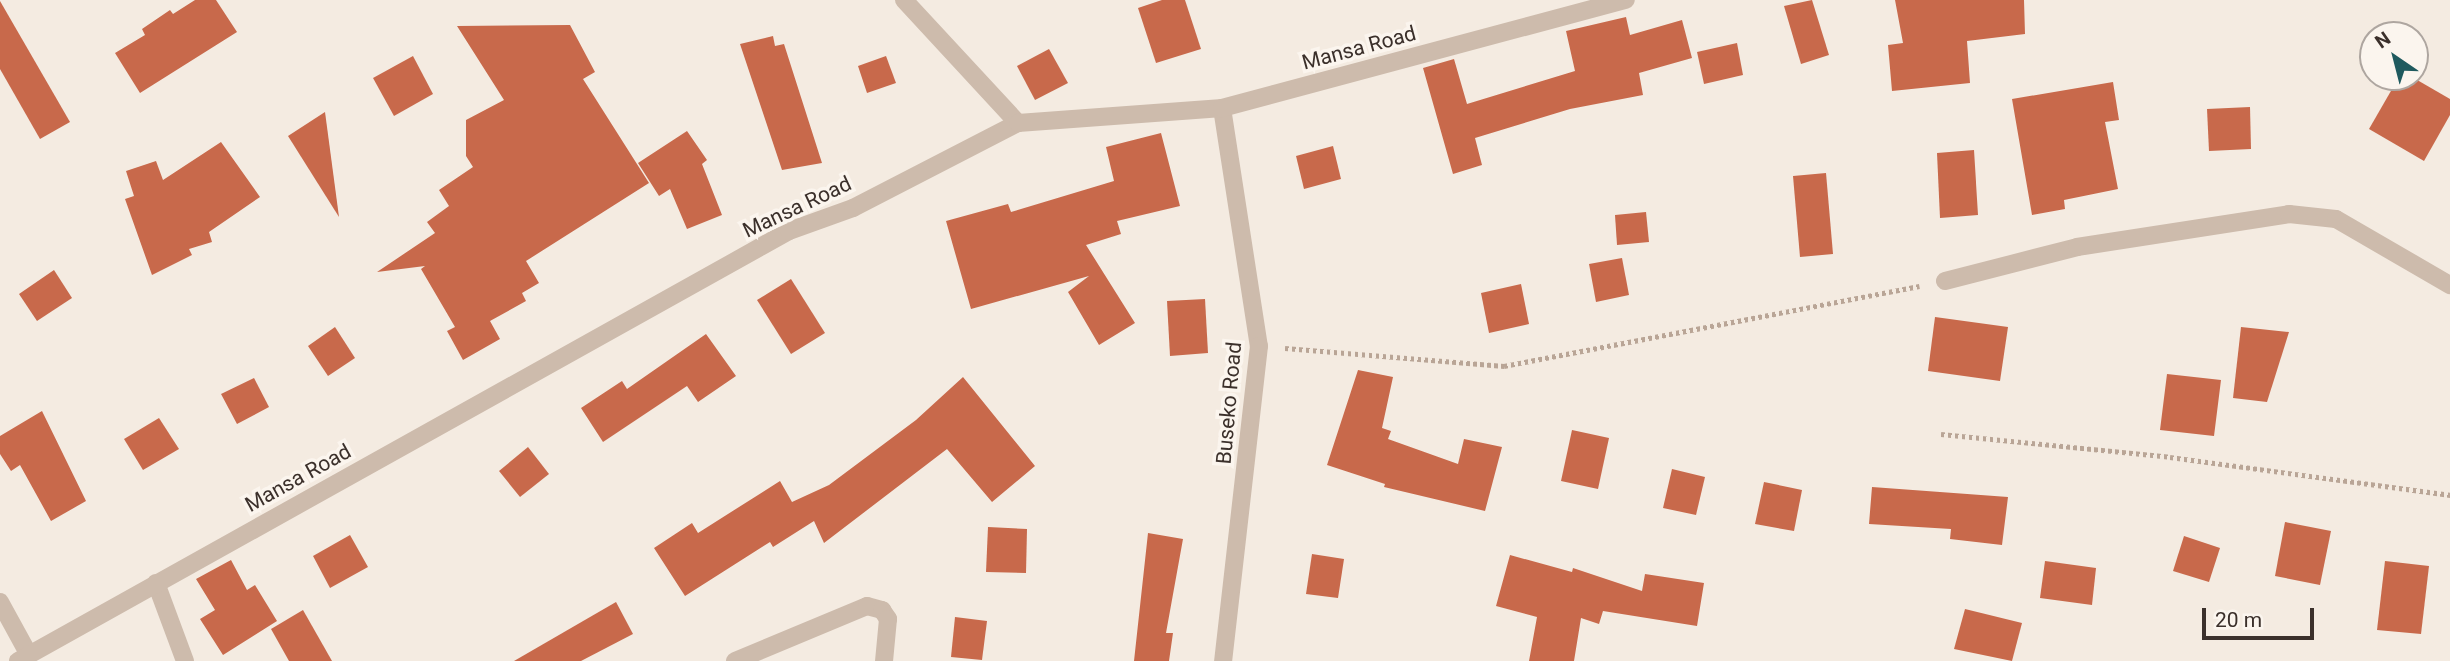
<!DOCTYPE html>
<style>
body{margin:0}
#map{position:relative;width:2450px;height:661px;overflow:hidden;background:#f4ebe1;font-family:Roboto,sans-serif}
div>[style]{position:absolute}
.building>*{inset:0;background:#c8694b}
.path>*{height:4.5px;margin-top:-2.25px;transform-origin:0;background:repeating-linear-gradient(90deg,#b9a596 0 3.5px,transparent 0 7px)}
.minor>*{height:18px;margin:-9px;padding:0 9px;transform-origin:9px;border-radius:9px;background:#cdbbac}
span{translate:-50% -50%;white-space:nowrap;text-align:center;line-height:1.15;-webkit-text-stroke:7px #fbf5ee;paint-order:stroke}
.street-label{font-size:21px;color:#3b302b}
.north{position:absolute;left:2359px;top:21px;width:70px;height:70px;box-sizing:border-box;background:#fbf5ee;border:2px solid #aea6a0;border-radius:50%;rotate:325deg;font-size:19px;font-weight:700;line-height:28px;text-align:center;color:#3b302b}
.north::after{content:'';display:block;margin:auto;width:24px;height:32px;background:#1f5a5e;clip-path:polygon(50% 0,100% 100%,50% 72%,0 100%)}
.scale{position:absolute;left:2202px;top:608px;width:112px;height:32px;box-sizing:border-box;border:4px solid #3b302b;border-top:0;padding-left:9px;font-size:21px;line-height:24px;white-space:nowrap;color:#3b302b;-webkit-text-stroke:5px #fbf5ee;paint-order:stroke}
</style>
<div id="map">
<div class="building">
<i style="clip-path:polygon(195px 0,216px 0,237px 32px,140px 93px,115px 53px,145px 35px,142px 29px,170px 10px,173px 14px)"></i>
<i style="clip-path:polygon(1162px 0,1185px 0,1201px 49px,1156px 63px,1138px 8px)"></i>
<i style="clip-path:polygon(1812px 0,1829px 55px,1801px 64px,1784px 6px)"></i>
<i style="clip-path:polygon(1895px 0,2024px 0,2025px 34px,1967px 41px,1970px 83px,1892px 91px,1888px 45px,1903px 43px)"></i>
<i style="clip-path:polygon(0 1px,70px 122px,40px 139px,0 69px)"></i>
<i style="clip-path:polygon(1626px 17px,1630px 35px,1682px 20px,1692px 58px,1639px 73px,1643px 95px,1570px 109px,1475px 138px,1482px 165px,1453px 174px,1423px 68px,1454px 59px,1467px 104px,1575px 71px,1566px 31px)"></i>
<i style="clip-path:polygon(570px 25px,595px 72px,583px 79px,649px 183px,526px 261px,539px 283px,522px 293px,526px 301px,490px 321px,500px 339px,463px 360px,447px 331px,455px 327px,421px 269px,425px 266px,377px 272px,435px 233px,427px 222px,449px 206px,439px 190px,473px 167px,466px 156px,466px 120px,504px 100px,457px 26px)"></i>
<i style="clip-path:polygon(773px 36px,775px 46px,784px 44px,822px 163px,782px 170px,740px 44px)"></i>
<i style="clip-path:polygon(1737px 43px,1743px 75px,1704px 84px,1697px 52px)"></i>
<i style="clip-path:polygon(1049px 49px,1068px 83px,1035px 100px,1017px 66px)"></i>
<i style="clip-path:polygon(413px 56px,433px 94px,394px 116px,373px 78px)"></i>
<i style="clip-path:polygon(886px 56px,896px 83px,867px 93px,858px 66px)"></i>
<i style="clip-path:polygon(2399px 77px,2412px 77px,2450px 99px,2450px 115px,2424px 161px,2369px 129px)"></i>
<i style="clip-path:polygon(2113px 82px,2119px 120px,2105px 122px,2118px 189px,2064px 200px,2065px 209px,2032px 215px,2012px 99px)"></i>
<i style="clip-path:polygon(2250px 107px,2251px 149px,2209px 151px,2207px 109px)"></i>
<i style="clip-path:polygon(325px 112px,339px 217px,288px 136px)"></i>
<i style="clip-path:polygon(687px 131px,707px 160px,702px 164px,722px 215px,687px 229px,670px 189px,659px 196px,638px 163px)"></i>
<i style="clip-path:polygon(1161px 133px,1180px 206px,1117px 221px,1121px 234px,1086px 245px,1135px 323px,1099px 345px,1068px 292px,1089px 276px,971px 309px,946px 221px,1008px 204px,1011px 212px,1114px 181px,1106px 147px)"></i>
<i style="clip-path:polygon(221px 142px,260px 197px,209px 232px,212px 242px,189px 249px,192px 255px,152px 275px,125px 199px,134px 196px,126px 171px,156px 161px,163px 180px)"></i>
<i style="clip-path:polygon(1333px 146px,1341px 179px,1304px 189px,1296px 156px)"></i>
<i style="clip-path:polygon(1974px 150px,1978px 215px,1940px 218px,1937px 153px)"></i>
<i style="clip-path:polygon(1826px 173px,1833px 254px,1800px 257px,1793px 176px)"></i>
<i style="clip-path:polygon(1646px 212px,1649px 242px,1617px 245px,1615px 215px)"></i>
<i style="clip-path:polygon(1622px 258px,1629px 295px,1596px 302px,1589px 264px)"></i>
<i style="clip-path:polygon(54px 270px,72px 298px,37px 321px,19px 294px)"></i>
<i style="clip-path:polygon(791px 279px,825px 333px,791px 354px,757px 300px)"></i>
<i style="clip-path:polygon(1521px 284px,1529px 324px,1489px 333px,1481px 293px)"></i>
<i style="clip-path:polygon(1205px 299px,1208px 353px,1170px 356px,1167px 301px)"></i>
<i style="clip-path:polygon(1935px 317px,2008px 327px,2000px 381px,1928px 371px)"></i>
<i style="clip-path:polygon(335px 327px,355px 358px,328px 376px,308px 346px)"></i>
<i style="clip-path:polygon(2241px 327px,2289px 332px,2267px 402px,2233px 398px)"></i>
<i style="clip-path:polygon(706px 334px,736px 376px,698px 402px,687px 386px,603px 442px,581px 408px,622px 381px,627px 389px)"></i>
<i style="clip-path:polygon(1358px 370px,1393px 377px,1382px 428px,1391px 431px,1388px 439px,1458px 464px,1464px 439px,1502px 447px,1485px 511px,1384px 487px,1385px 484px,1327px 465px)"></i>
<i style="clip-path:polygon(2167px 374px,2221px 380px,2214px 436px,2160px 430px)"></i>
<i style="clip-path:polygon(963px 377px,1035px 466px,992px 502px,947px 449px,824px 543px,814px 521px,773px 547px,770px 542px,685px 596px,654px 548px,692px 523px,698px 533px,780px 481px,792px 502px,829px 485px,916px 420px)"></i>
<i style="clip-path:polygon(254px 378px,269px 407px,237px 424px,221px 394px)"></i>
<i style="clip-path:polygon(42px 411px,86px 501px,51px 521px,20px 465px,11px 471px,0 454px,0 436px)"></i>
<i style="clip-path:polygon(159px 418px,179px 449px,143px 470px,124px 439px)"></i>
<i style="clip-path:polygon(1572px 430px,1609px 438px,1598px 489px,1561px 481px)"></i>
<i style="clip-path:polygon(528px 447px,549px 474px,520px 497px,499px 471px)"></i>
<i style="clip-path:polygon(1672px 469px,1705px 477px,1696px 515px,1663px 508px)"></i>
<i style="clip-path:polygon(1764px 482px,1802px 490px,1794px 531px,1755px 524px)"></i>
<i style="clip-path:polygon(1872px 487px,2008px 497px,2002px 545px,1950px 539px,1951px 529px,1869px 524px)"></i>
<i style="clip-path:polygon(2285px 522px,2331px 531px,2320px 585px,2275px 576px)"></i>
<i style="clip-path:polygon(988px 527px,1027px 529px,1026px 573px,986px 572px)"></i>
<i style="clip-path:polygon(1148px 533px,1183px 539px,1166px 633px,1173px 633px,1169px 661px,1134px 661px)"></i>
<i style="clip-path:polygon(350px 535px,368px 567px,330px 588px,313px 556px)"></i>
<i style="clip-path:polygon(2184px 536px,2220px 548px,2209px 582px,2173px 571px)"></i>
<i style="clip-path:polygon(1312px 554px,1344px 559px,1338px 598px,1306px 594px)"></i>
<i style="clip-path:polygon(1510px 555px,1572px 572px,1573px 568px,1642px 591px,1645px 574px,1704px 583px,1697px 626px,1603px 611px,1599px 624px,1581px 618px,1574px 661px,1529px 661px,1537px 617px,1496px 606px)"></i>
<i style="clip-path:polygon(231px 560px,247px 590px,255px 585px,277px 621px,223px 655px,200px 619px,215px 610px,196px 579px)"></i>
<i style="clip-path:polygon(2045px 561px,2096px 568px,2092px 605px,2040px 598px)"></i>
<i style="clip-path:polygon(2385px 561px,2429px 566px,2421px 634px,2377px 630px)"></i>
<i style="clip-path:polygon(616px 602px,633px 634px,581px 661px,514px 661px)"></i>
<i style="clip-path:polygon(1965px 609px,2022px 623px,2012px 661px,1954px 649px)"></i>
<i style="clip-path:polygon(303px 610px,332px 661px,289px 661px,271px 629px)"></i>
<i style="clip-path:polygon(955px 617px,987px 621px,982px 660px,951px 657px)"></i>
</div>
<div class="path">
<i style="left:1285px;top:348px;width:220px;rotate:4.7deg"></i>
<i style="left:1504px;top:366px;width:423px;rotate:-10.9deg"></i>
<i style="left:1941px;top:434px;width:230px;rotate:5.7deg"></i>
<i style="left:2170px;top:457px;width:283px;rotate:7.7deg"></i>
</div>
<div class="minor">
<i style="left:904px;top:0;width:168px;rotate:47.2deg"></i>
<i style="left:1222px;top:108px;width:241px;rotate:81.2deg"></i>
<i style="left:1259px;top:346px;width:317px;rotate:96.5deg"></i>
<i style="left:1945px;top:281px;width:136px;rotate:-14.4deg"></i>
<i style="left:2077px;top:247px;width:215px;rotate:-8.8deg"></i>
<i style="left:2289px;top:214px;width:47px;rotate:6.1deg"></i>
<i style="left:2336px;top:219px;width:132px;rotate:30.1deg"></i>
<i style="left:156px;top:583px;width:83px;rotate:69.6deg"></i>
<i style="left:0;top:602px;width:60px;rotate:61.3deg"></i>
<i style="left:18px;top:661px;width:883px;rotate:-29.15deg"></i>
<i style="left:789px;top:231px;width:68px;rotate:-19.8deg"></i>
<i style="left:853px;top:208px;width:186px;rotate:-27.3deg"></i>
<i style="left:1018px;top:123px;width:205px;rotate:-4.2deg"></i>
<i style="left:1222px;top:108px;width:418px;rotate:-15deg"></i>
<i style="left:735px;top:661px;width:143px;rotate:-22.6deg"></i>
<i style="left:867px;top:606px;width:16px;rotate:15deg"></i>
<i style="left:882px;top:610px;width:11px;rotate:56deg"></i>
<i style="left:888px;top:619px;width:42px;rotate:95.4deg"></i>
</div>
<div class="street-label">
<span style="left:1359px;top:48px;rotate:-15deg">Mansa Road</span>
<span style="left:797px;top:207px;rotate:-25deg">Mansa Road</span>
<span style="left:1229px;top:403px;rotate:-85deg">Buseko Road</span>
<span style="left:298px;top:478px;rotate:-29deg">Mansa Road</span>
</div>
<div class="north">N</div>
<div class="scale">20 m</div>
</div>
